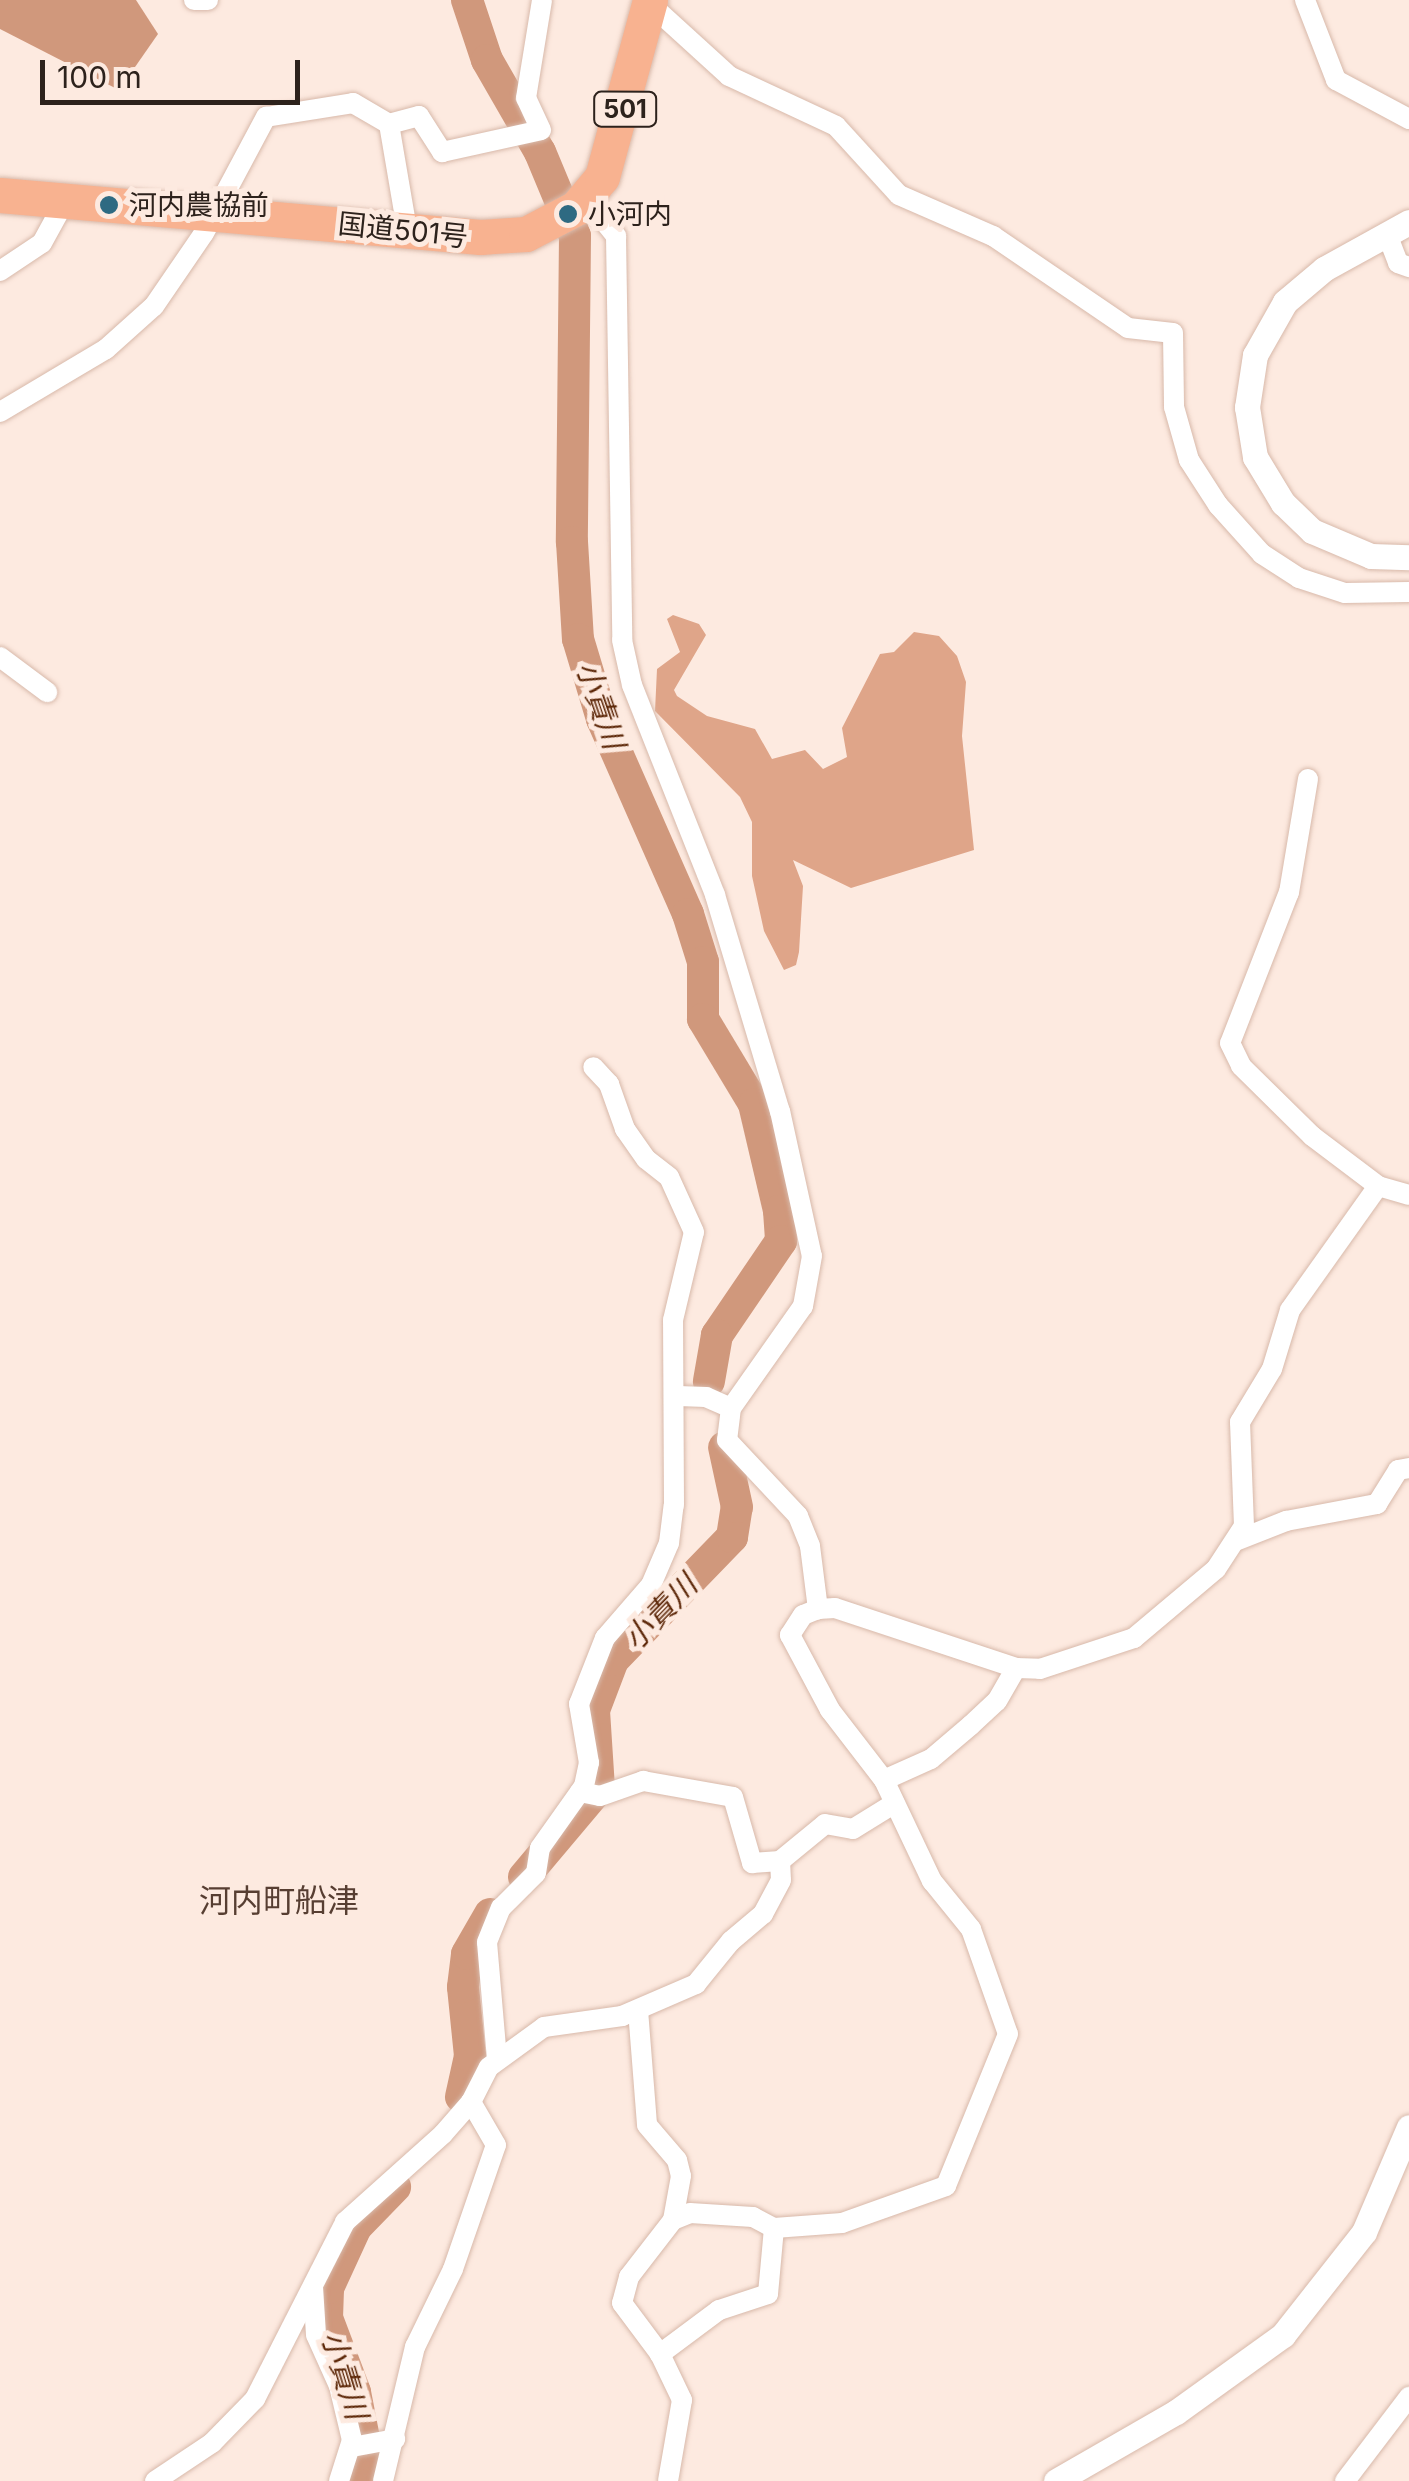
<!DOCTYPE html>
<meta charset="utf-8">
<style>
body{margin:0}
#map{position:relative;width:1409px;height:2481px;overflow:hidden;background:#fdeae0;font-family:Inter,"Noto Sans JP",sans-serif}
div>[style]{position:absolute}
.forest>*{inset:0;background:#dfa589}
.water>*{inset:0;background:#d0987c}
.river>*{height:32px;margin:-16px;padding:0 16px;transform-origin:16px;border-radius:16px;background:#d0987c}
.roads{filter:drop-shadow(0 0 2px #d8b9aa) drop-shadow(0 0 2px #d8b9aa)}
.minor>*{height:20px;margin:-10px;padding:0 10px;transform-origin:10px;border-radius:10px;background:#fff}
.tertiary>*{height:25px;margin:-12.5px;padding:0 12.5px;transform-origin:12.5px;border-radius:12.5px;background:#fff}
.trunk>*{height:35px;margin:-17.5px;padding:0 17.5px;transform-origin:17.5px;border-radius:17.5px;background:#f8b290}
.dots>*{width:28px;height:28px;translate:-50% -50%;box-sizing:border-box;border:5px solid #fdeae0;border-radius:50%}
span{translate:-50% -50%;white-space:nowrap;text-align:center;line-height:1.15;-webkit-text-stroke:10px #fdeae0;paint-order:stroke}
.shield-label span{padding:2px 8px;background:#fdeae0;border:2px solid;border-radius:8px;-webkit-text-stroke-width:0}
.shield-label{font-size:25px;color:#2d221c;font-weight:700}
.poi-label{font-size:28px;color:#2d221c}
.left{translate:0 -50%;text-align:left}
.street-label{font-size:28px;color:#2d221c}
.water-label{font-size:30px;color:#5e290a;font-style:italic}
.quarter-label{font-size:32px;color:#573e32}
.scale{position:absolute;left:40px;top:60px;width:260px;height:45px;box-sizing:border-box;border:5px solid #2d221c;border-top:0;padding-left:12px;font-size:30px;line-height:35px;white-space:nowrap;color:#2d221c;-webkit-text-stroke:8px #fdeae0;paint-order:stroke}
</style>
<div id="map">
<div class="forest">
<i style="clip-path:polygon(673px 615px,699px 624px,706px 635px,674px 690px,677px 696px,707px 716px,755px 729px,772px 759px,805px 750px,823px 769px,847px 757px,842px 728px,880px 654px,894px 652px,914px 632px,939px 636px,957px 656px,966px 682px,962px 736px,974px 850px,851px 888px,793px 860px,803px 886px,799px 952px,796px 965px,784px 970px,764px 931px,752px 876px,752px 822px,740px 797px,655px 711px,657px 669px,680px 652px,667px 619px)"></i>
</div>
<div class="water">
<i style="clip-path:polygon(0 0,136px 0,158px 34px,119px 90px,0 29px)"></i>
</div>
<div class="river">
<i style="left:467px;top:0;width:63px;rotate:71.6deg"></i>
<i style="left:487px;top:60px;width:106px;rotate:60.1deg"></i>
<i style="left:540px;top:152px;width:91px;rotate:67.4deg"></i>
<i style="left:575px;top:236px;width:306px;rotate:90.6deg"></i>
<i style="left:572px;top:542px;width:97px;rotate:86.5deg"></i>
<i style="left:578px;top:639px;width:84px;rotate:73.3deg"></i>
<i style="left:602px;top:719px;width:213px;rotate:66.2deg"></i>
<i style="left:688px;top:914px;width:50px;rotate:72.6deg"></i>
<i style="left:703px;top:962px;width:57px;rotate:90deg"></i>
<i style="left:703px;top:1019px;width:99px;rotate:59deg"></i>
<i style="left:754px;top:1104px;width:110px;rotate:76.8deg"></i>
<i style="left:779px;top:1211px;width:30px;rotate:86deg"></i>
<i style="left:781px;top:1241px;width:114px;rotate:124.2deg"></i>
<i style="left:717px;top:1335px;width:47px;rotate:99.9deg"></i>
<i style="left:524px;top:1877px;width:116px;rotate:-49.9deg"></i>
<i style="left:599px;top:1788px;width:78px;rotate:-93.7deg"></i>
<i style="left:594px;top:1710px;width:53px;rotate:-69.2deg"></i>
<i style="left:613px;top:1660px;width:171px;rotate:-45.9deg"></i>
<i style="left:732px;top:1537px;width:30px;rotate:-81deg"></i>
<i style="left:737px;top:1507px;width:61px;rotate:-102.2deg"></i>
<i style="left:461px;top:2097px;width:42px;rotate:-77.6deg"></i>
<i style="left:470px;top:2056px;width:69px;rotate:-95.8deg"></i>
<i style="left:463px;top:1987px;width:33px;rotate:-83deg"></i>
<i style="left:467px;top:1954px;width:46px;rotate:-60.1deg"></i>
<i style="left:357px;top:2481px;width:29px;rotate:-70deg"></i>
<i style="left:367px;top:2454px;width:63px;rotate:-101deg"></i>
<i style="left:355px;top:2392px;width:79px;rotate:-110.7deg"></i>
<i style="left:327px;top:2318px;width:30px;rotate:-88deg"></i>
<i style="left:328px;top:2288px;width:67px;rotate:-65.3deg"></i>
<i style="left:356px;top:2227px;width:56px;rotate:-45.7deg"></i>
</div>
<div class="roads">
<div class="minor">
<i style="left:194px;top:0;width:14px"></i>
<i style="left:1305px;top:0;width:86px;rotate:68.8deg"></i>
<i style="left:1336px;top:80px;width:83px;rotate:28.1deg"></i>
<i style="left:650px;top:4px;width:107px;rotate:42.3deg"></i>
<i style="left:729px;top:76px;width:118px;rotate:25deg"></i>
<i style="left:836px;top:126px;width:93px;rotate:47.6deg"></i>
<i style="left:899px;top:195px;width:103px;rotate:23.6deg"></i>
<i style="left:993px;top:236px;width:163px;rotate:34.3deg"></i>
<i style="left:1128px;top:328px;width:45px;rotate:6.3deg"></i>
<i style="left:1173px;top:333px;width:74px;rotate:89.2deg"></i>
<i style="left:1174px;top:407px;width:55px;rotate:74.2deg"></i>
<i style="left:1189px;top:460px;width:54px;rotate:57.2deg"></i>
<i style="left:1218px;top:505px;width:66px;rotate:48.1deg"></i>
<i style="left:1262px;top:554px;width:44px;rotate:33deg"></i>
<i style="left:1299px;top:578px;width:48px;rotate:18.1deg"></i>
<i style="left:1345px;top:593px;width:64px;rotate:-0.9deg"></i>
<i style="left:389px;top:124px;width:31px;rotate:-15deg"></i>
<i style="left:419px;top:116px;width:43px;rotate:57.4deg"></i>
<i style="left:442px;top:152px;width:101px;rotate:-12.5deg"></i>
<i style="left:541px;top:130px;width:35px;rotate:-115deg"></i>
<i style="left:526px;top:98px;width:99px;rotate:-80.7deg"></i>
<i style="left:586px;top:199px;width:48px;rotate:51deg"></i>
<i style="left:616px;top:236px;width:404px;rotate:89.1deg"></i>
<i style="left:622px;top:640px;width:46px;rotate:77.5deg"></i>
<i style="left:632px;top:685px;width:226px;rotate:68.4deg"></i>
<i style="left:715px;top:895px;width:226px;rotate:73.3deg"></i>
<i style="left:780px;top:1111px;width:148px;rotate:77.6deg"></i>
<i style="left:812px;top:1256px;width:51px;rotate:100.2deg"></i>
<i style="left:803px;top:1306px;width:125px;rotate:125.2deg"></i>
<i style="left:731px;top:1408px;width:32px;rotate:97deg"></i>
<i style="left:727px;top:1440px;width:104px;rotate:46.9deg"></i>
<i style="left:798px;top:1516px;width:32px;rotate:68deg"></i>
<i style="left:810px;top:1546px;width:64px;rotate:82.8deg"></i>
<i style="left:818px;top:1609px;width:16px;rotate:158deg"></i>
<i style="left:803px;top:1615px;width:24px;rotate:123deg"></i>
<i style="left:790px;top:1635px;width:85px;rotate:61.9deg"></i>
<i style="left:830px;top:1710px;width:88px;rotate:52.4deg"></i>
<i style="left:884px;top:1780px;width:112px;rotate:64.6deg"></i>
<i style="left:932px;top:1881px;width:62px;rotate:50.9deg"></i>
<i style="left:971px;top:1929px;width:111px;rotate:70.6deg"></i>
<i style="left:1008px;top:2034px;width:164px;rotate:112.2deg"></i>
<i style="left:946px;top:2186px;width:110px;rotate:160.4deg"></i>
<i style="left:842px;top:2223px;width:68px;rotate:175.8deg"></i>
<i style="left:774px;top:2228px;width:66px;rotate:95.2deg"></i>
<i style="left:768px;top:2294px;width:52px;rotate:161.9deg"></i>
<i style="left:719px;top:2310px;width:74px;rotate:143.3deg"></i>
<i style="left:1387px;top:234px;width:31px;rotate:69deg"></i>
<i style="left:1398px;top:263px;width:12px;rotate:20deg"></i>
<i style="left:0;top:271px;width:50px;rotate:-33.7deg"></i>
<i style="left:42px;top:243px;width:48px;rotate:-61.3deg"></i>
<i style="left:0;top:412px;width:123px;rotate:-30.7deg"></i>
<i style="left:106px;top:349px;width:64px;rotate:-41.9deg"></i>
<i style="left:154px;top:306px;width:88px;rotate:-55.6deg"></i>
<i style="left:204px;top:233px;width:132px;rotate:-61.9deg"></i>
<i style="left:266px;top:117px;width:88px;rotate:-9.1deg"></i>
<i style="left:353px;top:103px;width:42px;rotate:30.3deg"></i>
<i style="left:389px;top:124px;width:107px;rotate:80.3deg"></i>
<i style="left:0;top:657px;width:59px;rotate:36.7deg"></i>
<i style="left:1308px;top:779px;width:115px;rotate:99.5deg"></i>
<i style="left:1289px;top:892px;width:162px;rotate:111.3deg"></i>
<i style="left:1230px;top:1043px;width:25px;rotate:64deg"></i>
<i style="left:1241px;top:1066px;width:100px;rotate:44.6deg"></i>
<i style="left:1312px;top:1136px;width:83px;rotate:37.1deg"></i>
<i style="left:1378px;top:1186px;width:32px;rotate:16deg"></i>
<i style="left:678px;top:1396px;width:28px;rotate:2deg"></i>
<i style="left:706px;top:1397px;width:27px;rotate:24deg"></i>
<i style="left:1238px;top:1540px;width:52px;rotate:-21.6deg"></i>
<i style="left:1286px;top:1521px;width:93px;rotate:-10.6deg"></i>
<i style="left:1377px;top:1504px;width:40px;rotate:-58deg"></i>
<i style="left:1398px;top:1470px;width:11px;rotate:-10deg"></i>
<i style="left:818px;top:1609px;width:17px;rotate:-3deg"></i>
<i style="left:835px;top:1608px;width:191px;rotate:18.3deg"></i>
<i style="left:884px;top:1780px;width:51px;rotate:-24.1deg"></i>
<i style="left:931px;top:1759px;width:52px;rotate:-40.4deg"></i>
<i style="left:971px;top:1725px;width:35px;rotate:-43deg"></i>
<i style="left:997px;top:1701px;width:38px;rotate:-60deg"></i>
<i style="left:1016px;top:1668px;width:24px;rotate:2deg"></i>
<i style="left:1040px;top:1669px;width:99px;rotate:-18.3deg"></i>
<i style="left:1134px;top:1638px;width:107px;rotate:-40.1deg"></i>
<i style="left:1216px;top:1569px;width:51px;rotate:-56.9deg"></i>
<i style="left:1244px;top:1526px;width:104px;rotate:-92.2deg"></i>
<i style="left:1240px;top:1422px;width:62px;rotate:-58.9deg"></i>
<i style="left:1272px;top:1369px;width:62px;rotate:-73deg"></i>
<i style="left:1290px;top:1310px;width:152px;rotate:-54.6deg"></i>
<i style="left:580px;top:1792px;width:20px;rotate:11deg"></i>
<i style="left:600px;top:1796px;width:46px;rotate:-19.2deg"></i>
<i style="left:643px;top:1781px;width:91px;rotate:10.1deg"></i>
<i style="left:733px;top:1797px;width:69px;rotate:73.9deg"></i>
<i style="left:752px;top:1863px;width:28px;rotate:-4deg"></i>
<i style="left:780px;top:1861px;width:58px;rotate:-39.4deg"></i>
<i style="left:825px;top:1824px;width:28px;rotate:10deg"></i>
<i style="left:853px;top:1829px;width:49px;rotate:-31.8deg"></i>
<i style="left:638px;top:2010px;width:115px;rotate:85.5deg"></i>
<i style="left:647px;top:2125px;width:46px;rotate:49.4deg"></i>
<i style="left:677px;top:2160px;width:16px;rotate:76deg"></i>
<i style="left:681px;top:2176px;width:45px;rotate:100.3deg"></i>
<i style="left:673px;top:2220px;width:72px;rotate:127.7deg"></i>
<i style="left:629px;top:2277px;width:27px;rotate:105deg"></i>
<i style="left:622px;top:2303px;width:64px;rotate:53.3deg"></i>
<i style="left:660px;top:2354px;width:51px;rotate:64.4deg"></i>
<i style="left:682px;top:2400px;width:82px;rotate:99.8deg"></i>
<i style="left:497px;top:2059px;width:117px;rotate:-94.9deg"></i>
<i style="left:487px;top:1942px;width:37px;rotate:-68deg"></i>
<i style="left:501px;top:1908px;width:49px;rotate:-45deg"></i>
<i style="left:536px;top:1873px;width:25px;rotate:-81deg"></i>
<i style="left:540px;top:1848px;width:76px;rotate:-54.6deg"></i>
<i style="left:584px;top:1786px;width:24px;rotate:-78deg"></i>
<i style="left:589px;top:1763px;width:60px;rotate:-99.6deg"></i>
<i style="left:579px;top:1704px;width:71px;rotate:-68.5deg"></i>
<i style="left:605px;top:1638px;width:70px;rotate:-49deg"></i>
<i style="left:651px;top:1585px;width:46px;rotate:-66.8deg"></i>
<i style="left:669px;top:1543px;width:38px;rotate:-83deg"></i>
<i style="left:674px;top:1505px;width:185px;rotate:-90.3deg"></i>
<i style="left:673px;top:1320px;width:90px;rotate:-76.6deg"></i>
<i style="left:694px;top:1232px;width:60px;rotate:-114.4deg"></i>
<i style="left:669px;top:1177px;width:29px;rotate:-142deg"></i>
<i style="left:646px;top:1159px;width:37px;rotate:-125deg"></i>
<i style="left:625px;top:1129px;width:48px;rotate:-109.6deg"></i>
<i style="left:609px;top:1084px;width:23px;rotate:-133deg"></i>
<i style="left:673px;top:2220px;width:18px;rotate:-22deg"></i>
<i style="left:690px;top:2213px;width:63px;rotate:3.6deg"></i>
<i style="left:753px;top:2217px;width:24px;rotate:28deg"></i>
<i style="left:313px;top:2287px;width:48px;rotate:86.4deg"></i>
<i style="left:316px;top:2335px;width:56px;rotate:65.7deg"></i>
<i style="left:339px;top:2386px;width:56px;rotate:76.5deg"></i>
<i style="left:352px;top:2440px;width:43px;rotate:107.6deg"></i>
<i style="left:352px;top:2447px;width:44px;rotate:-10.5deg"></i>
<i style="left:155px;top:2481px;width:69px;rotate:-33.7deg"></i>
<i style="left:212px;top:2443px;width:62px;rotate:-45.7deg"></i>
<i style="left:255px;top:2399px;width:199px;rotate:-63deg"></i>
<i style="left:345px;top:2222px;width:132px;rotate:-41.9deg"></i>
<i style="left:443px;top:2134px;width:43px;rotate:-48.8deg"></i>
<i style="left:471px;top:2102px;width:39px;rotate:-63deg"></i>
<i style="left:489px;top:2067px;width:68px;rotate:-36deg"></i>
<i style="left:544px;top:2027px;width:79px;rotate:-8deg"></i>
<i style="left:622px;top:2016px;width:81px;rotate:-23.4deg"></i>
<i style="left:696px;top:1984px;width:55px;rotate:-50.9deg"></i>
<i style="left:731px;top:1941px;width:42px;rotate:-40.2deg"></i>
<i style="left:763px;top:1914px;width:38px;rotate:-62deg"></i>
<i style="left:781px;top:1880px;width:19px;rotate:-93deg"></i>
<i style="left:383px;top:2481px;width:138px;rotate:-76.6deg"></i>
<i style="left:415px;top:2347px;width:87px;rotate:-64deg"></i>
<i style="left:453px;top:2269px;width:131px;rotate:-70.9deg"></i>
<i style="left:496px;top:2145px;width:50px;rotate:-120.2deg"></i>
<i style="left:1345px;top:2481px;width:106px;rotate:-52.7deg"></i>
</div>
<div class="tertiary">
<i style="left:1409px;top:222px;width:97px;rotate:151.1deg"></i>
<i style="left:1324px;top:269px;width:51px;rotate:139.8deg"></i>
<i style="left:1285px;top:302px;width:61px;rotate:119.5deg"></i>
<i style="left:1255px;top:355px;width:53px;rotate:98.7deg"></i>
<i style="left:1247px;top:407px;width:51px;rotate:80.9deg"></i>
<i style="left:1255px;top:457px;width:54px;rotate:58.7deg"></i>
<i style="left:1283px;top:503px;width:40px;rotate:44deg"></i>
<i style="left:1312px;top:531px;width:64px;rotate:23deg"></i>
<i style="left:1371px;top:556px;width:38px;rotate:2deg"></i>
<i style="left:1056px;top:2481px;width:138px;rotate:-29.9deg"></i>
<i style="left:1176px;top:2412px;width:132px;rotate:-35.7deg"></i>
<i style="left:1283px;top:2335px;width:131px;rotate:-51.8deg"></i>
<i style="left:1364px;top:2232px;width:114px;rotate:-66.8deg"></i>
</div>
<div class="trunk">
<i style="left:0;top:195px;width:482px;rotate:5deg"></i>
<i style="left:480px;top:237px;width:46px;rotate:-3.7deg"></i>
<i style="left:526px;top:234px;width:56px;rotate:-27.5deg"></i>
<i style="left:576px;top:208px;width:40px;rotate:-50deg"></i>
<i style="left:602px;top:177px;width:183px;rotate:-74.8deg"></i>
</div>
</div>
<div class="dots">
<i style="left:109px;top:205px;background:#2e6a82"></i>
<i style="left:568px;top:214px;background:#2e6a82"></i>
</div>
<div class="shield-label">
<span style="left:625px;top:109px">501</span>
</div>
<div class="poi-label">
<span class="left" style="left:129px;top:205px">河内農協前</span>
<span class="left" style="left:588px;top:214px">小河内</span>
</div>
<div class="street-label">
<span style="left:403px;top:230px;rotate:6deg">国道501号</span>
</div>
<div class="water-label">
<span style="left:601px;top:705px;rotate:71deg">小責川</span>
<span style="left:660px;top:1612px;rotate:-46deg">小責川</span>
<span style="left:345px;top:2375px;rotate:73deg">小責川</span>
</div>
<div class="quarter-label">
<span style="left:279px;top:1901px">河内町船津</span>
</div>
<div class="scale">100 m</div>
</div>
